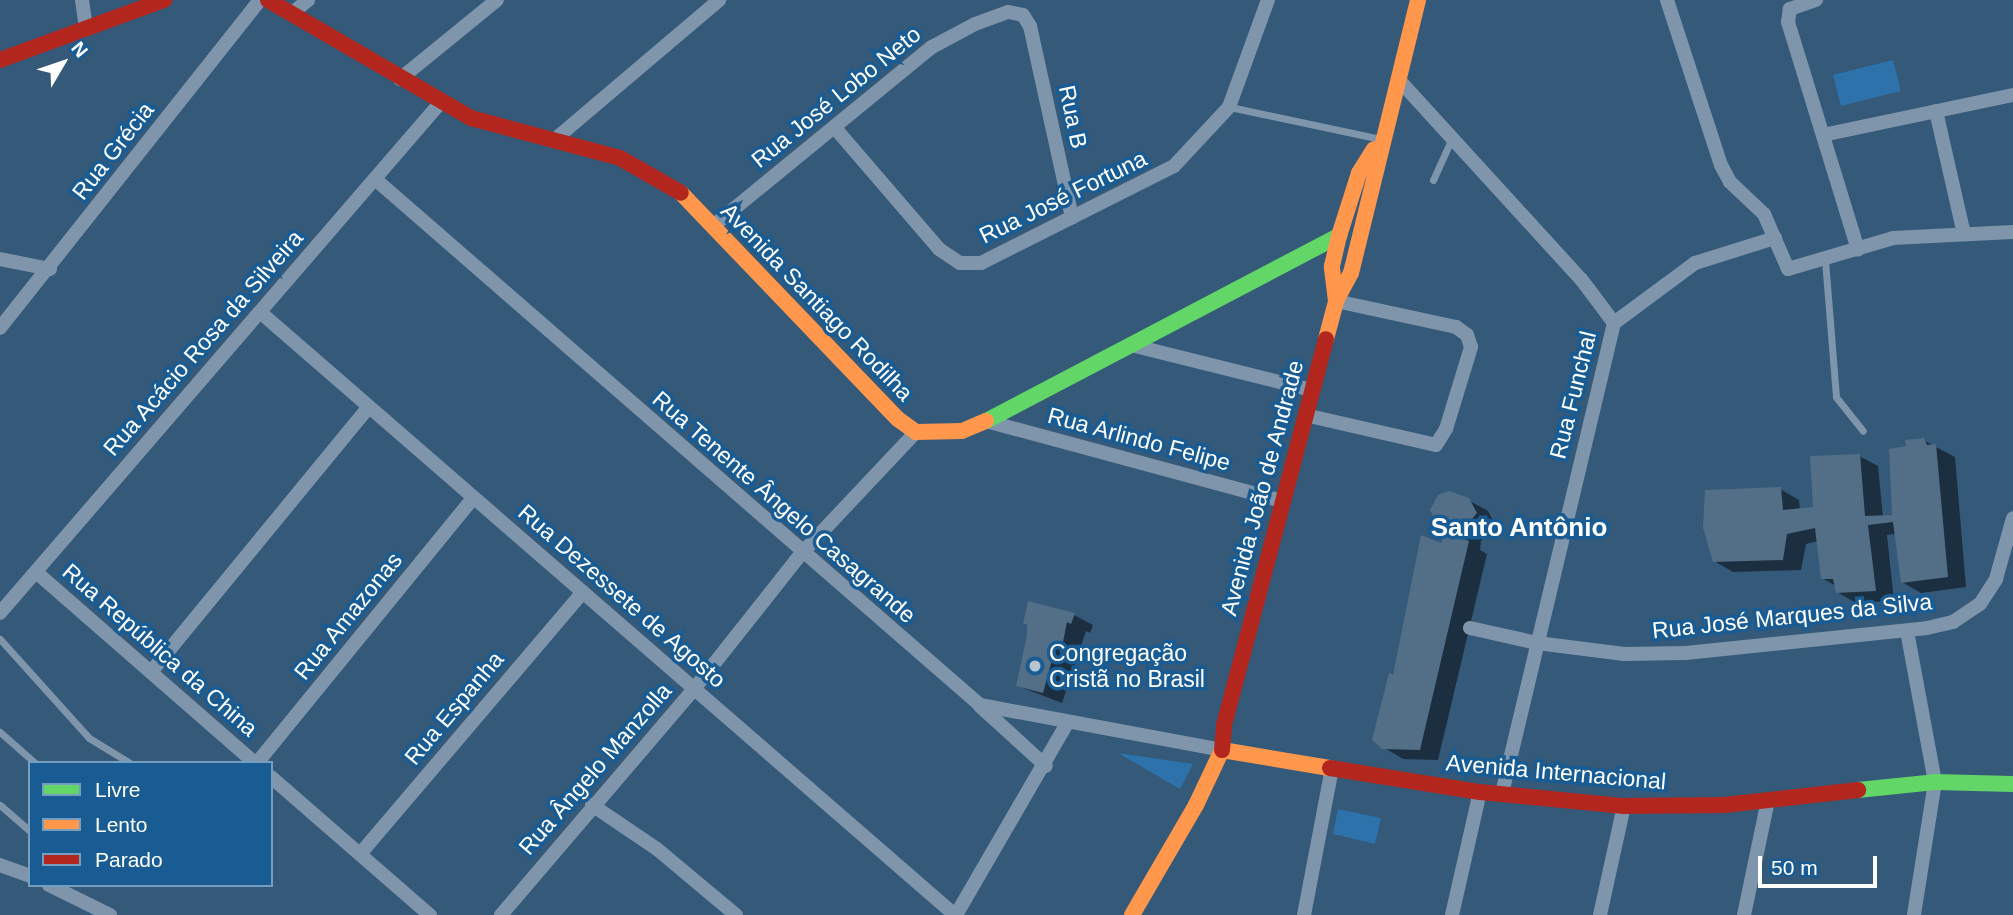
<!DOCTYPE html>
<meta charset="utf-8">
<style>
body{margin:0}
#map{position:relative;width:2013px;height:915px;overflow:hidden;background:#355978;font-family:Helvetica,sans-serif}
div>[style]{position:absolute}
.green>*{inset:0;background:#2d72ab}
.shadow>*{inset:0;background:#0007}
.building>*{inset:0;background:#526f87}
.lane>*{height:7px;margin:-3.5px;padding:0 3.5px;transform-origin:3.5px;border-radius:3.5px;background:#7e95ab}
.street>*{height:14px;margin:-7px;padding:0 7px;transform-origin:7px;border-radius:7px;background:#7e95ab}
.fast>*{height:16px;margin:-8px;padding:0 8px;transform-origin:8px;border-radius:8px;background:#63d668}
.slow>*{height:16px;margin:-8px;padding:0 8px;transform-origin:8px;border-radius:8px;background:#ff974d}
.jam>*{height:16px;margin:-8px;padding:0 8px;transform-origin:8px;border-radius:8px;background:#b3261e}
.dots>*{width:19px;height:19px;translate:-50% -50%;box-sizing:border-box;border:4px solid #195c94;border-radius:50%}
span{translate:-50% -50%;white-space:nowrap;text-align:center;line-height:1.15;-webkit-text-stroke:7px #195c94;paint-order:stroke}
.street-label{font-size:23px;color:#fff}
.poi-label{font-size:23px;color:#fff}
.left{translate:0 -50%;text-align:left}
.quarter-label{font-size:26px;color:#fff;font-weight:700}
.legend{position:absolute;left:28px;top:761px;width:245px;height:126px;box-sizing:border-box;background:#195c94;border:2px solid #759dbf;margin:0;padding:9px 12px;list-style:none;font-size:21px;color:#fff}
.legend li{display:flex;align-items:center;gap:14px;height:35px}
.legend b{width:35px;border:2px solid #759dbf}
.north{position:absolute;left:28px;top:28px;width:70px;height:70px;-webkit-text-stroke:5px #195c94;paint-order:stroke;rotate:51deg;font-size:19px;font-weight:700;line-height:28px;text-align:center;color:#fff}
.north::after{content:'';display:block;margin:auto;width:24px;height:32px;background:#fff;clip-path:polygon(50% 0,100% 100%,50% 72%,0 100%)}
.scale{position:absolute;left:1758px;top:856px;width:119px;height:32px;box-sizing:border-box;border:4px solid #fff;border-top:0;padding-left:9px;font-size:21px;line-height:24px;white-space:nowrap;color:#fff;-webkit-text-stroke:5px #195c94;paint-order:stroke}
</style>
<div id="map">
<div class="green">
<i style="clip-path:polygon(1893px 60px,1901px 91px,1841px 106px,1833px 75px)"></i>
<i style="clip-path:polygon(1118px 753px,1193px 764px,1180px 789px)"></i>
<i style="clip-path:polygon(1338px 809px,1381px 818px,1375px 844px,1333px 834px)"></i>
</div>
<div class="shadow">
<i style="clip-path:polygon(1923px 440px,1955px 457px,1966px 587px,1921px 593px,1902px 582px,1896px 534px,1887px 535px,1894px 601px,1856px 603px,1837px 592px,1836px 586px,1822px 578px,1818px 541px,1806px 544px,1801px 570px,1733px 572px,1714px 561px,1780px 489px,1799px 500px,1800px 510px,1815px 509px,1859px 456px,1878px 466px,1883px 517px,1894px 516px,1908px 448px)"></i>
<i style="clip-path:polygon(1457px 494px,1488px 511px,1495px 524px,1481px 541px,1480px 550px,1487px 554px,1438px 760px,1403px 759px,1383px 747px,1394px 678px,1448px 527px,1438px 497px)"></i>
<i style="clip-path:polygon(1074px 615px,1093px 625px,1090px 633px,1086px 631px,1062px 703px,1018px 686px,1029px 635px)"></i>
</div>
<div class="building">
<i style="clip-path:polygon(1924px 438px,1927px 445px,1936px 444px,1948px 577px,1901px 583px,1893px 522px,1868px 525px,1876px 591px,1836px 593px,1833px 579px,1821px 579px,1815px 528px,1787px 534px,1783px 560px,1713px 562px,1703px 528px,1705px 490px,1781px 487px,1783px 510px,1813px 507px,1810px 456px,1860px 454px,1865px 516px,1892px 515px,1889px 449px,1906px 446px,1905px 440px)"></i>
<i style="clip-path:polygon(1449px 491px,1469px 498px,1477px 513px,1463px 530px,1461px 538px,1469px 541px,1420px 750px,1382px 749px,1372px 740px,1389px 673px,1393px 675px,1421px 535px,1441px 543px,1446px 528px,1437px 523px,1430px 510px,1438px 495px)"></i>
<i style="clip-path:polygon(1028px 601px,1075px 613px,1071px 624px,1067px 622px,1062px 647px,1056px 645px,1043px 693px,1016px 686px,1027px 635px,1027px 624px,1023px 624px)"></i>
</div>
<div class="lane">
<i style="left:1230px;top:107px;width:154px;rotate:12deg"></i>
<i style="left:1433px;top:180px;width:46px;rotate:-65.7deg"></i>
<i style="left:1825px;top:260px;width:137px;rotate:85.4deg"></i>
<i style="left:1836px;top:397px;width:43px;rotate:51.5deg"></i>
<i style="left:0;top:639px;width:133px;rotate:48deg"></i>
<i style="left:89px;top:738px;width:48px;rotate:31.4deg"></i>
<i style="left:0;top:732px;width:47px;rotate:41.5deg"></i>
<i style="left:0;top:805px;width:40px;rotate:41deg"></i>
</div>
<div class="street">
<i style="left:82px;top:0;width:27px;rotate:82deg"></i>
<i style="left:1667px;top:0;width:174px;rotate:71.9deg"></i>
<i style="left:1721px;top:165px;width:19px;rotate:62deg"></i>
<i style="left:1730px;top:182px;width:47px;rotate:43.3deg"></i>
<i style="left:1764px;top:214px;width:60px;rotate:66.4deg"></i>
<i style="left:1788px;top:269px;width:109px;rotate:-16.4deg"></i>
<i style="left:1893px;top:238px;width:120px;rotate:-2.9deg"></i>
<i style="left:1816px;top:0;width:28px;rotate:161deg"></i>
<i style="left:1790px;top:9px;width:13px;rotate:99deg"></i>
<i style="left:1788px;top:22px;width:238px;rotate:72.9deg"></i>
<i style="left:291px;top:14px;width:22px;rotate:-39deg"></i>
<i style="left:400px;top:79px;width:125px;rotate:-39.2deg"></i>
<i style="left:1399px;top:80px;width:270px;rotate:47.6deg"></i>
<i style="left:1581px;top:279px;width:55px;rotate:53.1deg"></i>
<i style="left:1614px;top:323px;width:484px;rotate:103.4deg"></i>
<i style="left:1936px;top:111px;width:126px;rotate:77.2deg"></i>
<i style="left:835px;top:128px;width:160px;rotate:49.3deg"></i>
<i style="left:939px;top:249px;width:25px;rotate:34deg"></i>
<i style="left:960px;top:263px;width:21px"></i>
<i style="left:981px;top:263px;width:216px;rotate:-26.7deg"></i>
<i style="left:1174px;top:166px;width:81px;rotate:-47deg"></i>
<i style="left:1229px;top:107px;width:114px;rotate:-70deg"></i>
<i style="left:1823px;top:135px;width:194px;rotate:-11.9deg"></i>
<i style="left:553px;top:141px;width:218px;rotate:-40.3deg"></i>
<i style="left:375px;top:179px;width:802px;rotate:41deg"></i>
<i style="left:980px;top:705px;width:246px;rotate:10.5deg"></i>
<i style="left:713px;top:226px;width:283px;rotate:-39.3deg"></i>
<i style="left:932px;top:47px;width:49px;rotate:-28.1deg"></i>
<i style="left:975px;top:24px;width:35px;rotate:-20deg"></i>
<i style="left:1008px;top:12px;width:15px;rotate:11deg"></i>
<i style="left:1023px;top:15px;width:13px;rotate:58deg"></i>
<i style="left:1030px;top:26px;width:196px;rotate:77.6deg"></i>
<i style="left:0;top:259px;width:51px;rotate:11.3deg"></i>
<i style="left:260px;top:312px;width:920px;rotate:40.95deg"></i>
<i style="left:1614px;top:323px;width:101px;rotate:-36.5deg"></i>
<i style="left:1695px;top:263px;width:84px;rotate:-17.4deg"></i>
<i style="left:0;top:328px;width:419px;rotate:-51.6deg"></i>
<i style="left:1131px;top:345px;width:186px;rotate:14deg"></i>
<i style="left:1305px;top:415px;width:134px;rotate:12.9deg"></i>
<i style="left:1436px;top:445px;width:19px;rotate:-58deg"></i>
<i style="left:1446px;top:429px;width:86px;rotate:-73deg"></i>
<i style="left:1471px;top:347px;width:13px;rotate:-108deg"></i>
<i style="left:1467px;top:335px;width:14px;rotate:-144deg"></i>
<i style="left:1456px;top:327px;width:123px;rotate:-167.8deg"></i>
<i style="left:986px;top:421px;width:307px;rotate:15.1deg"></i>
<i style="left:36px;top:572px;width:291px;rotate:41.1deg"></i>
<i style="left:0;top:613px;width:674px;rotate:-49.21deg"></i>
<i style="left:1470px;top:628px;width:69px;rotate:12.6deg"></i>
<i style="left:1537px;top:643px;width:88px;rotate:7.2deg"></i>
<i style="left:1624px;top:654px;width:62px;rotate:-0.9deg"></i>
<i style="left:1686px;top:653px;width:242px;rotate:-5.9deg"></i>
<i style="left:1927px;top:628px;width:27px;rotate:-13deg"></i>
<i style="left:1953px;top:622px;width:32px;rotate:-34deg"></i>
<i style="left:1980px;top:604px;width:30px;rotate:-57deg"></i>
<i style="left:1996px;top:579px;width:63px;rotate:-74.4deg"></i>
<i style="left:1907px;top:631px;width:154px;rotate:79.5deg"></i>
<i style="left:1935px;top:782px;width:135px;rotate:99deg"></i>
<i style="left:151px;top:672px;width:343px;rotate:-50.6deg"></i>
<i style="left:980px;top:706px;width:89px;rotate:42.3deg"></i>
<i style="left:257px;top:763px;width:342px;rotate:-50.8deg"></i>
<i style="left:271px;top:777px;width:211px;rotate:41deg"></i>
<i style="left:592px;top:805px;width:78px;rotate:34.1deg"></i>
<i style="left:657px;top:849px;width:103px;rotate:39.9deg"></i>
<i style="left:360px;top:854px;width:344px;rotate:-49.6deg"></i>
<i style="left:0;top:865px;width:32px;rotate:20deg"></i>
<i style="left:49px;top:885px;width:68px;rotate:26.2deg"></i>
<i style="left:501px;top:915px;width:297px;rotate:-49.5deg"></i>
<i style="left:694px;top:689px;width:172px;rotate:-51.6deg"></i>
<i style="left:801px;top:554px;width:168px;rotate:-46.7deg"></i>
<i style="left:956px;top:915px;width:223px;rotate:-59.9deg"></i>
<i style="left:1304px;top:915px;width:150px;rotate:-79.2deg"></i>
<i style="left:1452px;top:915px;width:126px;rotate:-77.2deg"></i>
<i style="left:1600px;top:915px;width:112px;rotate:-77.6deg"></i>
<i style="left:1744px;top:915px;width:117px;rotate:-78.2deg"></i>
</div>
<div class="fast">
<i style="left:986px;top:421px;width:399px;rotate:-27.7deg"></i>
<i style="left:1858px;top:790px;width:77px;rotate:-5.9deg"></i>
<i style="left:1935px;top:782px;width:78px;rotate:1.5deg"></i>
</div>
<div class="slow">
<i style="left:681px;top:193px;width:313px;rotate:46.2deg"></i>
<i style="left:898px;top:419px;width:22px;rotate:36deg"></i>
<i style="left:916px;top:432px;width:46px;rotate:-1.2deg"></i>
<i style="left:962px;top:431px;width:26px;rotate:-23deg"></i>
<i style="left:1336px;top:301px;width:35px;rotate:-97deg"></i>
<i style="left:1332px;top:266px;width:31px;rotate:-77deg"></i>
<i style="left:1339px;top:236px;width:66px;rotate:-72.4deg"></i>
<i style="left:1359px;top:173px;width:28px;rotate:-58deg"></i>
<i style="left:1326px;top:339px;width:39px;rotate:-75deg"></i>
<i style="left:1336px;top:301px;width:32px;rotate:-62deg"></i>
<i style="left:1351px;top:273px;width:281px;rotate:-76.2deg"></i>
<i style="left:1132px;top:915px;width:127px;rotate:-59.8deg"></i>
<i style="left:1196px;top:805px;width:61px;rotate:-64.7deg"></i>
<i style="left:1222px;top:750px;width:109px;rotate:9.5deg"></i>
</div>
<div class="jam">
<i style="left:268px;top:0;width:235px;rotate:30.2deg"></i>
<i style="left:471px;top:118px;width:154px;rotate:15deg"></i>
<i style="left:620px;top:158px;width:70px;rotate:29.8deg"></i>
<i style="left:0;top:60px;width:175px;rotate:-20.1deg"></i>
<i style="left:1222px;top:750px;width:25px;rotate:-85deg"></i>
<i style="left:1224px;top:725px;width:399px;rotate:-75.2deg"></i>
<i style="left:1330px;top:768px;width:152px;rotate:9.1deg"></i>
<i style="left:1480px;top:792px;width:145px;rotate:5.6deg"></i>
<i style="left:1624px;top:806px;width:100px;rotate:-0.6deg"></i>
<i style="left:1724px;top:805px;width:135px;rotate:-6.4deg"></i>
</div>
<div class="dots">
<i style="left:1035px;top:666px;background:#b8c5d0"></i>
</div>
<div class="street-label">
<span style="left:836px;top:97px;rotate:-39deg">Rua José Lobo Neto</span>
<span style="left:1073px;top:117px;rotate:78deg">Rua B</span>
<span style="left:113px;top:151px;rotate:-52deg">Rua Grécia</span>
<span style="left:1063px;top:197px;rotate:-26deg">Rua José Fortuna</span>
<span style="left:817px;top:302px;rotate:46deg">Avenida Santiago Rodilha</span>
<span style="left:203px;top:343px;rotate:-49deg">Rua Acácio Rosa da Silveira</span>
<span style="left:1573px;top:395px;rotate:-76deg">Rua Funchal</span>
<span style="left:1139px;top:439px;rotate:15deg">Rua Arlindo Felipe</span>
<span style="left:1262px;top:488px;rotate:-75deg">Avenida João de Andrade</span>
<span style="left:784px;top:507px;rotate:41deg">Rua Tenente Ângelo Casagrande</span>
<span style="left:622px;top:596px;rotate:41deg">Rua Dezessete de Agosto</span>
<span style="left:348px;top:616px;rotate:-51deg">Rua Amazonas</span>
<span style="left:1792px;top:616px;rotate:-6deg">Rua José Marques da Silva</span>
<span style="left:160px;top:650px;rotate:41deg">Rua República da China</span>
<span style="left:454px;top:708px;rotate:-50deg">Rua Espanha</span>
<span style="left:595px;top:769px;rotate:-49deg">Rua Ângelo Manzolla</span>
<span style="left:1556px;top:772px;rotate:5deg">Avenida Internacional</span>
</div>
<div class="poi-label">
<span class="left" style="left:1049px;top:666px">Congregação<br>Cristã no Brasil</span>
</div>
<div class="quarter-label">
<span style="left:1519px;top:528px">Santo Antônio</span>
</div>
<ul class="legend">
<li><b style="height:9px;background:#63d668"></b>Livre</li>
<li><b style="height:9px;background:#ff974d"></b>Lento</li>
<li><b style="height:9px;background:#b3261e"></b>Parado</li>
</ul>
<div class="north">N</div>
<div class="scale">50 m</div>
</div>
